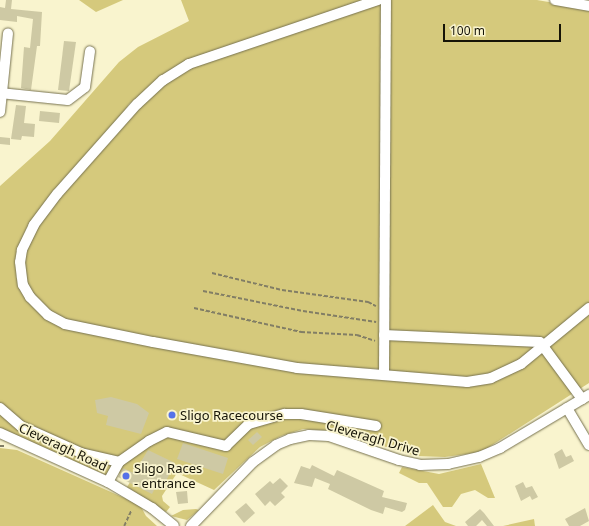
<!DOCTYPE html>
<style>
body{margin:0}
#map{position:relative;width:589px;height:526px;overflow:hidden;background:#f9f4ce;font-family:"Noto Sans",sans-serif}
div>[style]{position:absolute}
.green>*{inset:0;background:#d5c97c}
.building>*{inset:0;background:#cec9a4}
.path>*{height:1.5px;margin-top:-0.75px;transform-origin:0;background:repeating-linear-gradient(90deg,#827e65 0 4px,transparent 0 6px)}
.roads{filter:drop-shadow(0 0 1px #76714f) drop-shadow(0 0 1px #76714f)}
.minor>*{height:10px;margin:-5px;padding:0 5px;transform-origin:5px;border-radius:5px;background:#fff}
.dots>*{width:11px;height:11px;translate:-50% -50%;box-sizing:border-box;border:2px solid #f9f4ce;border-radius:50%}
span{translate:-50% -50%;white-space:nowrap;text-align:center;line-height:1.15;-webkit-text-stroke:3.5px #f9f4ce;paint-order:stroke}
.poi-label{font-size:13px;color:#161407}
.left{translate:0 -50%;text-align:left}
.street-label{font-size:13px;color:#161407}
.scale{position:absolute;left:443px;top:24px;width:118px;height:18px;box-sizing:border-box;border:2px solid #161407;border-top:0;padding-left:5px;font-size:12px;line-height:14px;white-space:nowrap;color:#161407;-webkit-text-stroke:3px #f9f4ce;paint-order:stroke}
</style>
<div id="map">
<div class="green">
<i style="clip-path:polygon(79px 0,123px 0,96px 12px)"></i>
<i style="clip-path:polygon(181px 0,365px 0,192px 58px,178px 65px,129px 104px,123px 114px,48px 198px,28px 225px,17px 250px,16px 277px,26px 298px,39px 313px,47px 320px,394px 380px,452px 386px,477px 385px,519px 370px,589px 314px,589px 383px,486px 449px,474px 453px,445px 457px,416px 456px,333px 431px,303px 429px,281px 436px,260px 447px,214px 490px,177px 473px,162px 496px,163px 501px,170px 507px,166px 512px,127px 487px,132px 479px,116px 472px,107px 475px,54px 454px,0 428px,0 186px,50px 141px,119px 62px,138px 47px,189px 21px)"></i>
<i style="clip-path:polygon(390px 0,537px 0,589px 9px,589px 306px,519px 363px,490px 376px,467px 380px,395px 374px,388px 369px,305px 367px,66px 323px,50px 314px,32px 295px,22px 272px,22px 262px,43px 216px,150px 95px,192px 66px)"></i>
<i style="clip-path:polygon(0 448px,17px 450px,140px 505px,146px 516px,157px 526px,0 526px)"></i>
<i style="clip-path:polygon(481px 464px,495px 498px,488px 498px,475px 490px,461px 494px,452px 507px,443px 507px,427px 483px,419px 483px,399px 473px,402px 467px,439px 474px)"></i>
<i style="clip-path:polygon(433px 505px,445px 522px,456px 526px,405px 526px)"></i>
<i style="clip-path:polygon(183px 510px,196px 509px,199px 510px,187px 520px,171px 516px)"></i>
<i style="clip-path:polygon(534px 519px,535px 526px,503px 526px)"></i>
</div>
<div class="building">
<i style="clip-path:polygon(6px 0,12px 0,11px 9px,42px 12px,40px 46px,37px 46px,31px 90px,21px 88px,24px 47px,30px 48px,33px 19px,17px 16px,17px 22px,0 20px,0 7px,5px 8px)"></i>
<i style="clip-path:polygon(64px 41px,76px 42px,69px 91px,58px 90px)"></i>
<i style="clip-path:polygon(16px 105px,26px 106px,24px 123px,35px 124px,34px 137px,22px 136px,21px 140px,11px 139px)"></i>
<i style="clip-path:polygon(40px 111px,60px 113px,59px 123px,39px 121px)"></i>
<i style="clip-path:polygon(0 137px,10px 138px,10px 145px,0 144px)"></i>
<i style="clip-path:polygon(111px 397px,137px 404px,149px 413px,141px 434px,106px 425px,108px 416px,97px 413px,95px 400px)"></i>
<i style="clip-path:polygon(257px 432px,262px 437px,253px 445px,248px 440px)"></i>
<i style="clip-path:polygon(183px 443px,228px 458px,223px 474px,177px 459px)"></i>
<i style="clip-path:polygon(562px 449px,566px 457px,571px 455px,574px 461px,559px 469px,554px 454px)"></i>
<i style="clip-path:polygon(148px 450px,175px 463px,164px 485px,158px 482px,152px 494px,118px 477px,123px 468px,134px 473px)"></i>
<i style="clip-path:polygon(312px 465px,334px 476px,337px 470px,384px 491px,382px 497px,407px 503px,405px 510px,402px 512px,385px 507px,383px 514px,371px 510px,328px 489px,330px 484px,315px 478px,312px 487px,294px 483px,301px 466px,310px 469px)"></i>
<i style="clip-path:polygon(280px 478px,288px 486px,281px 493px,285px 497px,275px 506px,270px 501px,265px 506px,255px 494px,270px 481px,273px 484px)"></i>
<i style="clip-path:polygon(523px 482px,526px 488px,532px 486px,538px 497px,532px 500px,530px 496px,521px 501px,515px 486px)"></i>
<i style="clip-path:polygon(187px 491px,188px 503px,178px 504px,176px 492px)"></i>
<i style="clip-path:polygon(246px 503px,255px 513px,244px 523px,235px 512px)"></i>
<i style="clip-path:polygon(585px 508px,589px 521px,580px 526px,569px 526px,565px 519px)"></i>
<i style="clip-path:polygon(480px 509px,484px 513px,494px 526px,487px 526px,482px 520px,476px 526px,468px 526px,465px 522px)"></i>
</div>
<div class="path">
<i style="left:212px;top:273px;width:72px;rotate:13.7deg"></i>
<i style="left:282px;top:290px;width:87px;rotate:7.9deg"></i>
<i style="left:368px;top:302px;width:9px;rotate:27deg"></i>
<i style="left:203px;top:291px;width:102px;rotate:11.3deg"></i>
<i style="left:303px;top:311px;width:74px;rotate:8.6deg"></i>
<i style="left:194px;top:308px;width:110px;rotate:12.6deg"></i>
<i style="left:301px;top:332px;width:56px;rotate:3.1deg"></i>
<i style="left:357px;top:335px;width:19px;rotate:18deg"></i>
<i style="left:0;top:446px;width:6px"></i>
<i style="left:124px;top:526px;width:17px;rotate:-65deg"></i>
</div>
<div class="roads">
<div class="minor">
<i style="left:378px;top:0;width:200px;rotate:161.3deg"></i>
<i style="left:189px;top:64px;width:31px;rotate:148deg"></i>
<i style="left:163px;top:80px;width:35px;rotate:137deg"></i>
<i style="left:137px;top:104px;width:120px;rotate:131.6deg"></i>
<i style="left:57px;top:194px;width:39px;rotate:127deg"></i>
<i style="left:34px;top:225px;width:28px;rotate:116deg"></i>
<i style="left:22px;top:250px;width:12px;rotate:99deg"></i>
<i style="left:20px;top:262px;width:23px;rotate:83deg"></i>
<i style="left:23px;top:285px;width:14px;rotate:60deg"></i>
<i style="left:30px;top:297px;width:25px;rotate:45deg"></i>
<i style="left:48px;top:315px;width:19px;rotate:28deg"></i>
<i style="left:65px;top:324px;width:90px;rotate:11.6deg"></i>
<i style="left:153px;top:342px;width:146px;rotate:10.2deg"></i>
<i style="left:297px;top:368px;width:171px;rotate:4.7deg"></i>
<i style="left:467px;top:382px;width:24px;rotate:-9deg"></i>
<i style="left:491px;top:378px;width:33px;rotate:-25deg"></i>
<i style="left:521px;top:364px;width:88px;rotate:-39.5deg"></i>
<i style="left:555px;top:0;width:35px;rotate:10deg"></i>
<i style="left:0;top:93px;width:68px;rotate:5.9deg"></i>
<i style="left:68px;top:100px;width:21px;rotate:-37deg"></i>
<i style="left:85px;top:87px;width:36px;rotate:-82deg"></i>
<i style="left:0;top:112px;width:79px;rotate:-84.2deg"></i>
<i style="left:384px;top:335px;width:156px;rotate:2.6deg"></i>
<i style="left:540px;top:342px;width:71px;rotate:53.6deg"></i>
<i style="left:384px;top:375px;width:375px;rotate:-89.7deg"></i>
<i style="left:0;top:408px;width:28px;rotate:41deg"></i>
<i style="left:21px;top:426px;width:66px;rotate:24.2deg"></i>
<i style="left:81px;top:453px;width:39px;rotate:13deg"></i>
<i style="left:567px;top:408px;width:43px;rotate:59.3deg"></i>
<i style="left:0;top:433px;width:119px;rotate:24.4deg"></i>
<i style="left:108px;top:482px;width:51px;rotate:30.6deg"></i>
<i style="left:152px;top:508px;width:28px;rotate:39deg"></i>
<i style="left:108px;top:482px;width:23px;rotate:-61deg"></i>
<i style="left:119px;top:462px;width:37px;rotate:-35deg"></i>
<i style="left:149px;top:441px;width:20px;rotate:-27deg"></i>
<i style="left:167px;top:432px;width:61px;rotate:13.3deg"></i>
<i style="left:226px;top:446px;width:32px;rotate:-44deg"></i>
<i style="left:249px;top:424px;width:37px;rotate:-16deg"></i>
<i style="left:285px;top:414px;width:16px"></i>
<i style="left:301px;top:414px;width:76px;rotate:9.1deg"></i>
<i style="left:191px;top:526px;width:89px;rotate:-45.9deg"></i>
<i style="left:253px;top:462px;width:29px;rotate:-36deg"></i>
<i style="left:276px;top:445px;width:15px;rotate:-23deg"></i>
<i style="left:290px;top:439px;width:19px;rotate:-12deg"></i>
<i style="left:309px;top:435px;width:20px;rotate:3deg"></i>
<i style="left:329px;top:436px;width:74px;rotate:18.9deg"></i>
<i style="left:399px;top:460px;width:22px;rotate:13deg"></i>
<i style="left:420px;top:465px;width:28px;rotate:-2deg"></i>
<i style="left:448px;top:464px;width:32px;rotate:-13deg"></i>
<i style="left:479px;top:457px;width:23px;rotate:-23deg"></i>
<i style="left:500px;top:448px;width:104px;rotate:-30.8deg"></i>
</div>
</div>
<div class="dots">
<i style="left:172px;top:415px;background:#5672e8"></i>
<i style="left:126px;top:476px;background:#5672e8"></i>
</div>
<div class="poi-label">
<span class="left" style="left:180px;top:415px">Sligo Racecourse</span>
<span class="left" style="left:134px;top:476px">Sligo Races<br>- entrance</span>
</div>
<div class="street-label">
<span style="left:373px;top:438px;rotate:16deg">Cleveragh Drive</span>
<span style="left:63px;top:447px;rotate:25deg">Cleveragh Road</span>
</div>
<div class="scale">100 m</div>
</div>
